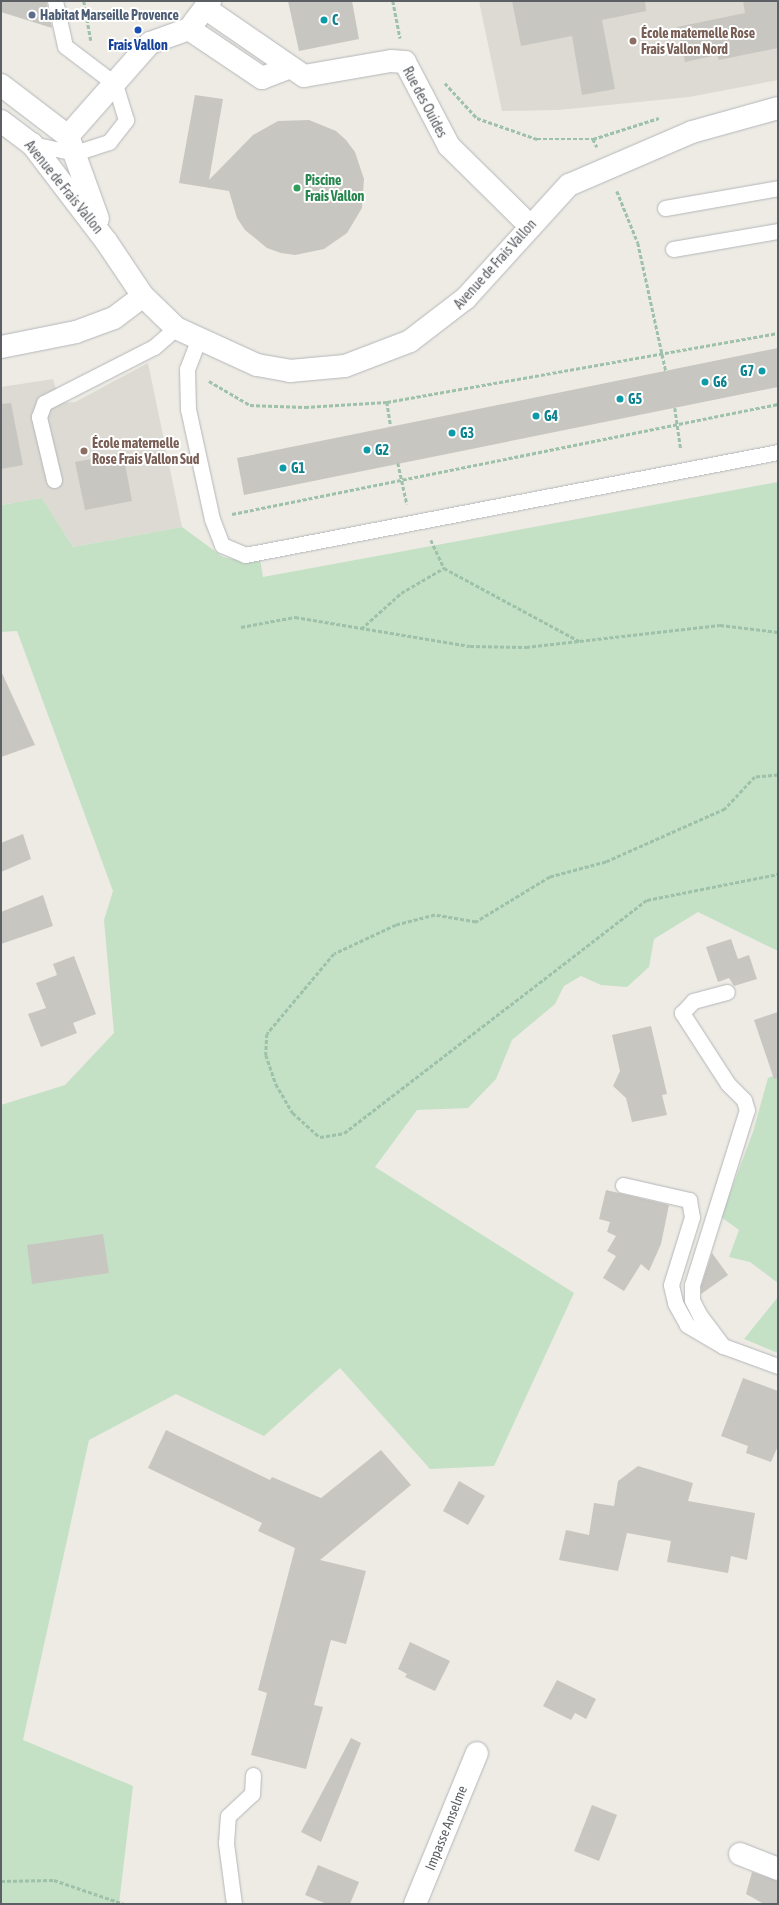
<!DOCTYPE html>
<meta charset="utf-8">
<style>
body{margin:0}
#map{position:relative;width:779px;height:1905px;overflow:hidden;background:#edebe4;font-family:"Asap Condensed",sans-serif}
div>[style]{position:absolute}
.education>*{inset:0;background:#dcdad3}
.green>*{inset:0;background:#c4e1c5}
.building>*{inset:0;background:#c8c6c1}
.path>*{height:2.5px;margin-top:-1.25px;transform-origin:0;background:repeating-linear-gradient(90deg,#9ec1aa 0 4px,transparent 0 6px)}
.roads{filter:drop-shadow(0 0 1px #b4b6b9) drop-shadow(0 0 1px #b4b6b9)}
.service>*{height:15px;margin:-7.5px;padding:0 7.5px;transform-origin:7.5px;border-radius:7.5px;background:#fff}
.minor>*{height:22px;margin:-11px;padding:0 11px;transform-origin:11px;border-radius:11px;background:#fff}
.dots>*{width:11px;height:11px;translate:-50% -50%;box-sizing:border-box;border:2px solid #fff;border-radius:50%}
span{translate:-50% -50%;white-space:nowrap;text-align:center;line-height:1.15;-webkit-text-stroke:4px #fff;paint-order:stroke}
.service-label{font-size:14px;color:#4e5e75;font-weight:700}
.left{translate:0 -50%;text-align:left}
.culture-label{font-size:14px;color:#0d838f;font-weight:700}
.right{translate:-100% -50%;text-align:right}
.education-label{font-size:14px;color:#785e54;font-weight:700}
.transit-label{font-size:14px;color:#164399;font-weight:700}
.street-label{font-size:14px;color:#5c5f63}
.leisure-label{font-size:14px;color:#27864d;font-weight:700}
.frame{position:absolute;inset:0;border:2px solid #5c5f63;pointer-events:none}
</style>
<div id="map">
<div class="education">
<i style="clip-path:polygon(479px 1px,778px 1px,778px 80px,689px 97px,558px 110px,502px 111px)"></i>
<i style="clip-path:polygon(148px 363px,182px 527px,73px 547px,42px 498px,1px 505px,1px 387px,53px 379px,60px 403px,75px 402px)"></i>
</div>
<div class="green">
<i style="clip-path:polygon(778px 482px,778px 951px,698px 912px,654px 939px,649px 967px,627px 987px,601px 985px,581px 976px,564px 986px,555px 1004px,512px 1040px,496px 1079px,468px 1108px,417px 1110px,375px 1167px,574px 1293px,494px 1466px,430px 1469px,340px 1368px,264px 1436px,176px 1394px,89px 1440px,23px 1740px,133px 1786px,119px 1904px,1px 1904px,1px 1105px,65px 1085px,114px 1033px,104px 920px,113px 891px,17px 631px,1px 632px,1px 505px,42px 498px,73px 547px,182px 527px,223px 557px,241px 561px,260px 559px,263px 577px)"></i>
<i style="clip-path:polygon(778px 1074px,778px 1283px,750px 1262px,729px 1257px,739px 1230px,721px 1217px,753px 1132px,768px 1078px)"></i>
<i style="clip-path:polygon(778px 1297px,778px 1353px,744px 1339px)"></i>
</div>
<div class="building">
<i style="clip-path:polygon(1px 1px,46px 1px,52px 28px,1px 12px)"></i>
<i style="clip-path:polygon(288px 1px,352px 1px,359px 39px,299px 51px)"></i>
<i style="clip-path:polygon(512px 1px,645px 1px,646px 11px,602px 20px,615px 89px,582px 95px,572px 36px,521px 46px)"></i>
<i style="clip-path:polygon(743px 1px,778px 1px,778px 48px,719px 60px,717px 55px,685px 62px,677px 27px,745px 13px)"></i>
<i style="clip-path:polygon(195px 95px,223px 99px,209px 180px,253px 135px,278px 121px,309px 120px,336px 131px,346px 140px,355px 152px,364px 179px,362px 208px,347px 233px,324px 249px,295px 255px,281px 253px,267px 248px,245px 230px,237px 218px,229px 191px,179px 183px)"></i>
<i style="clip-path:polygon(778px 348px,778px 387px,244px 495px,237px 458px)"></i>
<i style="clip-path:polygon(11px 403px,23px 465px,1px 469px,1px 404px)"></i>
<i style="clip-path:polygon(123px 453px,132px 501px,85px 510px,75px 462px)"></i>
<i style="clip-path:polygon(1px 671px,35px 745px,1px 757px)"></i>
<i style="clip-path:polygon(23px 834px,31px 859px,1px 872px,1px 843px)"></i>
<i style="clip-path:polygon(43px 895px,53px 926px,1px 944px,1px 912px)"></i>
<i style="clip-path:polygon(731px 939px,738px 959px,749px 955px,757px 979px,734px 986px,729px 978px,718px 982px,706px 947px)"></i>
<i style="clip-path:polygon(74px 956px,96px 1014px,73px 1023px,77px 1033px,41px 1047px,28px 1014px,46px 1008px,36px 983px,57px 975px,53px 964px)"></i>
<i style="clip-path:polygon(778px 1012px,778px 1078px,774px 1079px,754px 1020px)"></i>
<i style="clip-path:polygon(651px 1026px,667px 1094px,662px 1095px,667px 1115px,632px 1122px,626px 1098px,613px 1086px,620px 1071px,612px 1035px)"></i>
<i style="clip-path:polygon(606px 1190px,669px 1205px,661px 1244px,649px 1271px,641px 1264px,624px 1291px,603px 1278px,616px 1256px,607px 1251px,616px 1236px,607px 1232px,610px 1222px,599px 1219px)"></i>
<i style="clip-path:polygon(103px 1234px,109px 1273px,32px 1284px,27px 1245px)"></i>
<i style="clip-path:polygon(712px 1253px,728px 1275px,701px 1294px,701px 1286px)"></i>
<i style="clip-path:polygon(743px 1378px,778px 1391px,778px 1446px,771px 1462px,746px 1453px,748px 1446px,721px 1436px)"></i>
<i style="clip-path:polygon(166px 1430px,270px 1480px,272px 1477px,321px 1498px,381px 1450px,411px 1485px,320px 1560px,366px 1571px,346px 1644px,331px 1640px,314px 1705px,323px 1707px,306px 1769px,251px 1755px,267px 1693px,258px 1690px,295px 1548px,258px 1531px,262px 1523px,148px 1468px)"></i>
<i style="clip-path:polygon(638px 1466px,693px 1483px,688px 1501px,755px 1513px,747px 1560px,731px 1556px,728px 1573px,667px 1562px,671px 1541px,627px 1533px,618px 1571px,559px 1560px,566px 1530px,589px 1535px,594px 1503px,614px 1506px,618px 1481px)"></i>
<i style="clip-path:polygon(459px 1481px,485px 1496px,468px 1525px,443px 1511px)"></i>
<i style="clip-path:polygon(410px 1642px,450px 1661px,435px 1691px,405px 1677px,407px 1674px,398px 1669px)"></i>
<i style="clip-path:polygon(557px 1680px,596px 1699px,586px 1719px,575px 1713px,571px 1720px,543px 1706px)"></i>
<i style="clip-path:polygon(351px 1738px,361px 1743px,321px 1842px,301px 1832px)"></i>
<i style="clip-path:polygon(592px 1805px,617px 1815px,599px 1861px,574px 1851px)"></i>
<i style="clip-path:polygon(318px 1865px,359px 1882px,350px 1904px,327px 1904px,305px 1895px)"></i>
<i style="clip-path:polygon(752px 1872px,778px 1881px,778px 1904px,764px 1904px,746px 1894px)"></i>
</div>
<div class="path">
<i style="left:84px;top:1px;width:40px;rotate:80deg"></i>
<i style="left:393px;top:1px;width:38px;rotate:79deg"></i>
<i style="left:445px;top:83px;width:47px;rotate:47.6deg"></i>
<i style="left:477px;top:118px;width:64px;rotate:19.3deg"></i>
<i style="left:537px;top:139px;width:56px"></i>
<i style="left:593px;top:139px;width:9px;rotate:63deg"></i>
<i style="left:593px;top:139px;width:69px;rotate:-17.7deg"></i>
<i style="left:617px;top:191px;width:56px;rotate:68deg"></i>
<i style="left:638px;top:243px;width:131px;rotate:77.7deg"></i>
<i style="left:209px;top:381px;width:48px;rotate:30.3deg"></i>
<i style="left:250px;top:405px;width:55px;rotate:2.1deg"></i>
<i style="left:305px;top:407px;width:82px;rotate:-3.5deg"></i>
<i style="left:387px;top:402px;width:397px;rotate:-10deg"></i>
<i style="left:387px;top:402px;width:24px;rotate:81deg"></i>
<i style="left:675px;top:408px;width:42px;rotate:81.9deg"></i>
<i style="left:398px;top:463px;width:42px;rotate:77.6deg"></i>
<i style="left:232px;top:514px;width:557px;rotate:-11.39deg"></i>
<i style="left:431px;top:540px;width:31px;rotate:65deg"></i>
<i style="left:444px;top:568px;width:156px;rotate:28.4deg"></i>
<i style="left:241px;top:627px;width:55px;rotate:-10.5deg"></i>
<i style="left:295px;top:617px;width:177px;rotate:9.4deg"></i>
<i style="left:470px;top:646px;width:56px;rotate:1deg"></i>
<i style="left:526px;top:647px;width:195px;rotate:-6.5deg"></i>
<i style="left:720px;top:625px;width:58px;rotate:6.9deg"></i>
<i style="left:361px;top:629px;width:54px;rotate:-42deg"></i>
<i style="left:401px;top:593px;width:50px;rotate:-30.2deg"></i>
<i style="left:778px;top:775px;width:23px;rotate:175deg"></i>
<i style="left:755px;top:777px;width:44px;rotate:133.2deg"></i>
<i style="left:725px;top:809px;width:130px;rotate:156deg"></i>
<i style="left:606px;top:862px;width:58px;rotate:165deg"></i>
<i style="left:550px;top:877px;width:87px;rotate:148.7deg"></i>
<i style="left:476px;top:922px;width:42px;rotate:-170.3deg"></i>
<i style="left:435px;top:915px;width:40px;rotate:165.6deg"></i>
<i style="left:396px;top:925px;width:68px;rotate:154.9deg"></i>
<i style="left:334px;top:954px;width:104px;rotate:129.9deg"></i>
<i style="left:267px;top:1034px;width:21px;rotate:93deg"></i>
<i style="left:266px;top:1055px;width:31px;rotate:71deg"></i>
<i style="left:276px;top:1084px;width:34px;rotate:60deg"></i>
<i style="left:293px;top:1113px;width:36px;rotate:42deg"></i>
<i style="left:320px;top:1137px;width:24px;rotate:-9deg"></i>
<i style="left:344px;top:1133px;width:382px;rotate:-37.6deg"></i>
<i style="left:647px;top:900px;width:134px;rotate:-11.2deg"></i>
<i style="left:1px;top:1881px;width:53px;rotate:-1.1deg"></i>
<i style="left:54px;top:1880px;width:74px;rotate:18.9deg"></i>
</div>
<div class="roads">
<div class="service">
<i style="left:32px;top:144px;width:44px;rotate:11.8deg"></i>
<i style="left:75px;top:153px;width:36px;rotate:-18deg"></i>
<i style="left:109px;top:142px;width:28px;rotate:-52deg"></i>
<i style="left:126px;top:120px;width:38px;rotate:-107deg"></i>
<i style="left:115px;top:84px;width:63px;rotate:-142.8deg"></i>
<i style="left:65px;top:46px;width:46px;rotate:-102.5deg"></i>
<i style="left:665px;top:208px;width:115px;rotate:-10deg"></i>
<i style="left:673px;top:249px;width:107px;rotate:-9.7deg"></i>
<i style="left:199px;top:338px;width:33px;rotate:111deg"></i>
<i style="left:187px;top:369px;width:40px;rotate:88.6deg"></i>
<i style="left:188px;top:409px;width:113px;rotate:77.7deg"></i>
<i style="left:212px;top:519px;width:28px;rotate:69deg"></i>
<i style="left:222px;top:545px;width:25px;rotate:23deg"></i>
<i style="left:245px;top:555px;width:543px;rotate:-10.94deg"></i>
<i style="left:54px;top:480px;width:65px;rotate:-103.4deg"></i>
<i style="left:39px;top:417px;width:15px;rotate:-70deg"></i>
<i style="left:44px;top:403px;width:123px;rotate:-27deg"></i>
<i style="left:154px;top:347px;width:29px;rotate:-41deg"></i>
<i style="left:623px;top:1185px;width:68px;rotate:12.8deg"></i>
<i style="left:689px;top:1200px;width:17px;rotate:80deg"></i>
<i style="left:692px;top:1217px;width:71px;rotate:107.2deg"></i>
<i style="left:671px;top:1285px;width:18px;rotate:77deg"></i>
<i style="left:675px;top:1303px;width:25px;rotate:61deg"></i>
<i style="left:687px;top:1325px;width:42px;rotate:30.3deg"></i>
<i style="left:723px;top:1346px;width:59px;rotate:20deg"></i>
<i style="left:723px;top:1346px;width:38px;rotate:-127deg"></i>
<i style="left:700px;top:1316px;width:18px;rotate:-117deg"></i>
<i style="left:692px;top:1300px;width:15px;rotate:-90deg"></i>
<i style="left:692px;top:1285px;width:183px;rotate:-72.6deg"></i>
<i style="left:747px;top:1110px;width:10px;rotate:-107deg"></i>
<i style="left:744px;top:1100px;width:23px;rotate:-135deg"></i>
<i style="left:728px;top:1084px;width:85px;rotate:-122.9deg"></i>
<i style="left:682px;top:1013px;width:16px;rotate:-47deg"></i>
<i style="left:693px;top:1001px;width:35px;rotate:-15deg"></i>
<i style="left:234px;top:1904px;width:62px;rotate:-97.5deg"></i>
<i style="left:226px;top:1843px;width:27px;rotate:-86deg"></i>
<i style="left:228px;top:1816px;width:33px;rotate:-43deg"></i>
<i style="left:252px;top:1794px;width:19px;rotate:-87deg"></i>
</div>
<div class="minor">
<i style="left:205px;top:8px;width:120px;rotate:34.5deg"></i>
<i style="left:304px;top:76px;width:88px;rotate:-9.8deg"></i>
<i style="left:391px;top:61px;width:14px;rotate:4deg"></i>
<i style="left:405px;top:62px;width:95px;rotate:62.4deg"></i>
<i style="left:449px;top:146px;width:112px;rotate:44.6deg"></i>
<i style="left:189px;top:29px;width:88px;rotate:33.9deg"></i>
<i style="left:262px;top:78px;width:30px;rotate:-21deg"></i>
<i style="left:1px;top:85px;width:84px;rotate:37.3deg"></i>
<i style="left:68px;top:136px;width:88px;rotate:70.1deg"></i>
<i style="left:1px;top:121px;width:39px;rotate:37deg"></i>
<i style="left:32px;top:144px;width:122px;rotate:52.7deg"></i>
<i style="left:106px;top:241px;width:66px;rotate:56.1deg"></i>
<i style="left:143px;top:296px;width:46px;rotate:44.1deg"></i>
<i style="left:176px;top:328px;width:89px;rotate:24.6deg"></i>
<i style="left:257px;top:365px;width:34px;rotate:10deg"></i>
<i style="left:290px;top:371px;width:55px;rotate:-5.2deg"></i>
<i style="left:345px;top:366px;width:70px;rotate:-21deg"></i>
<i style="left:410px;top:341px;width:71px;rotate:-37.5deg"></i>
<i style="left:466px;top:298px;width:153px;rotate:-47.7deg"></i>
<i style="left:569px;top:185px;width:134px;rotate:-23.3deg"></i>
<i style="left:692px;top:132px;width:89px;rotate:-15.6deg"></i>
<i style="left:68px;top:136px;width:124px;rotate:-48.6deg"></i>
<i style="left:150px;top:43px;width:41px;rotate:-19.7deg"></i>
<i style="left:189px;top:29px;width:35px;rotate:-53deg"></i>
<i style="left:1px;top:347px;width:76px;rotate:-11.3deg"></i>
<i style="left:76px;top:332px;width:40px;rotate:-20.2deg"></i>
<i style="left:114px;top:318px;width:36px;rotate:-37deg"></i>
<i style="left:740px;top:1854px;width:41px;rotate:21.5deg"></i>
<i style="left:415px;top:1904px;width:163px;rotate:-67.7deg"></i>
</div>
</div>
<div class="dots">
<i style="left:32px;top:15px;background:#5c6f8a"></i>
<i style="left:324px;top:20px;background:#0f9aa8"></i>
<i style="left:138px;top:30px;background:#1a4fb4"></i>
<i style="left:633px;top:41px;background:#8d6e63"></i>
<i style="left:297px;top:188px;background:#2e9e5b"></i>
<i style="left:762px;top:371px;background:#0f9aa8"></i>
<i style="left:705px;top:382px;background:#0f9aa8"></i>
<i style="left:620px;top:399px;background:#0f9aa8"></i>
<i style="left:536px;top:416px;background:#0f9aa8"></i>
<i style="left:452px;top:433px;background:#0f9aa8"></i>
<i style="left:367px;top:450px;background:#0f9aa8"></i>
<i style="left:84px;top:451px;background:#8d6e63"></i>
<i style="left:283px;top:468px;background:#0f9aa8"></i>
</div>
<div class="service-label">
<span class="left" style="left:40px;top:15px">Habitat Marseille Provence</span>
</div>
<div class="culture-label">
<span class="left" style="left:332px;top:20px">C</span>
<span class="right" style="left:754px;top:371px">G7</span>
<span class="left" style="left:713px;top:382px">G6</span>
<span class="left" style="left:628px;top:399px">G5</span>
<span class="left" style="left:544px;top:416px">G4</span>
<span class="left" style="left:460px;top:433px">G3</span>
<span class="left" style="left:375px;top:450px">G2</span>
<span class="left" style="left:291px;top:468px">G1</span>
</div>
<div class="education-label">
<span class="left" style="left:641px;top:41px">École maternelle Rose<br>Frais Vallon Nord</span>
<span class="left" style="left:92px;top:451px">École maternelle<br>Rose Frais Vallon Sud</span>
</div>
<div class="transit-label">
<span style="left:138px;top:45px">Frais Vallon</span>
</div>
<div class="street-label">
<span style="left:425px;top:102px;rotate:62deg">Rue des Ouides</span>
<span style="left:64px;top:187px;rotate:51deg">Avenue de Frais Vallon</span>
<span style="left:495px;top:264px;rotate:-48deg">Avenue de Frais Vallon</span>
<span style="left:446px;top:1828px;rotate:-68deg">Impasse Anselme</span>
</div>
<div class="leisure-label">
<span class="left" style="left:305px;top:188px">Piscine<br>Frais Vallon</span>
</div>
<div class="frame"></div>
</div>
